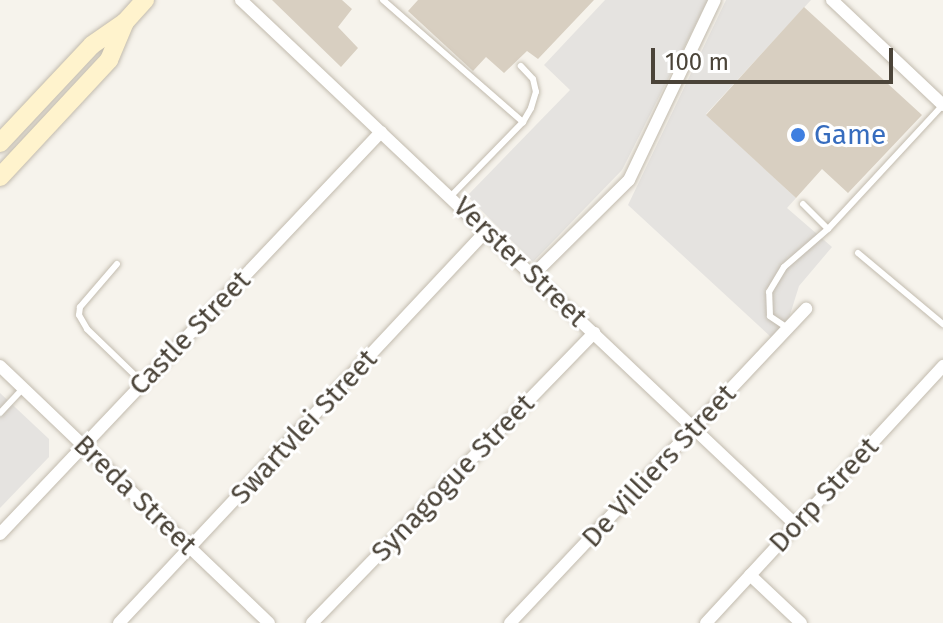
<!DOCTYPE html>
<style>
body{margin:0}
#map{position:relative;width:943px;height:623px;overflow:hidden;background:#f6f3ec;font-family:"Fira Sans",sans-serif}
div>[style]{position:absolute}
.parking>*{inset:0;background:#e5e3e0}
.building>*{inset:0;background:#d8cfc1}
.roads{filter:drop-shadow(0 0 2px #c2bbae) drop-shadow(0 0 2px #c2bbae)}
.service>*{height:6px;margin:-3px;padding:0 3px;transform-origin:3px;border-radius:3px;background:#fff}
.minor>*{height:12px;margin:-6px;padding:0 6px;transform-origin:6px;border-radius:6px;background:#fff}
.secondary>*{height:18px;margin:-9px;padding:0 9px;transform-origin:9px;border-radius:9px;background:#fff3cd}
.dots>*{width:22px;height:22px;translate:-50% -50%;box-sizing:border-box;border:4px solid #fff;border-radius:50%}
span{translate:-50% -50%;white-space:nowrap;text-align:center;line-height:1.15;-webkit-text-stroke:6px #fff;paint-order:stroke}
.shop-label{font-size:28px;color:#366cbe}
.left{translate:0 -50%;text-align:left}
.street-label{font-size:28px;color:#4b4439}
.scale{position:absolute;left:651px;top:48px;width:242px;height:36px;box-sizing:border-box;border:4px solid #4b4439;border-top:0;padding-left:10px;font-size:24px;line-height:28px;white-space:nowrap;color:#4b4439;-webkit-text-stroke:6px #fff;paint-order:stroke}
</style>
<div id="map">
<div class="parking">
<i style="clip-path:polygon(605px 0,708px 0,622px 170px,533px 262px,467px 196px,570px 90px,544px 65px)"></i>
<i style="clip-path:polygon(726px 0,811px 0,706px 114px,796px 198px,787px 208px,832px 247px,799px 286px,789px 318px,772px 338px,628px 205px)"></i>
<i style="clip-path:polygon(0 393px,49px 439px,49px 457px,0 508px)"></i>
</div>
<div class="building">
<i style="clip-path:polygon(272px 0,342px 0,352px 9px,338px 27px,358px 48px,341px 67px)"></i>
<i style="clip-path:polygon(418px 0,594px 0,538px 59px,527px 51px,504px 73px,486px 57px,473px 71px,408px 11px)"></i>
<i style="clip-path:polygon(804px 7px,922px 115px,848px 193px,822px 169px,796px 198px,706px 115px)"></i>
</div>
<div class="roads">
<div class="service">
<i style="left:383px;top:0;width:186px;rotate:41.1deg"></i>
<i style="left:451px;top:196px;width:103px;rotate:-45.8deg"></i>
<i style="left:523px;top:122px;width:16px;rotate:-60deg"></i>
<i style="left:531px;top:108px;width:17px;rotate:-73deg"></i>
<i style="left:536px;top:92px;width:13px;rotate:-103deg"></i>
<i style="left:533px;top:79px;width:18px;rotate:-133deg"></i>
<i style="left:803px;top:204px;width:35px;rotate:45deg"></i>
<i style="left:828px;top:229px;width:169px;rotate:-47.2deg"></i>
<i style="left:858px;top:253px;width:111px;rotate:39.9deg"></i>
<i style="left:117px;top:264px;width:57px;rotate:130.7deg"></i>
<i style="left:80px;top:307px;width:8px;rotate:97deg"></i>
<i style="left:79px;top:315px;width:16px;rotate:60deg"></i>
<i style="left:87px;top:329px;width:78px;rotate:44deg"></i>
<i style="left:789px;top:329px;width:23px;rotate:-146deg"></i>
<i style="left:770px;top:316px;width:24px;rotate:-92deg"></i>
<i style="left:769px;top:292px;width:29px;rotate:-59deg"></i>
<i style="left:784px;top:267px;width:58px;rotate:-40.8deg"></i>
<i style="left:0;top:413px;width:33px;rotate:-47deg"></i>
</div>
<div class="minor">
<i style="left:241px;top:0;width:764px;rotate:43.41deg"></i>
<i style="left:832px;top:0;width:153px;rotate:43.4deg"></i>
<i style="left:533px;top:275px;width:135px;rotate:-44.7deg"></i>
<i style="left:629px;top:180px;width:199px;rotate:-64.5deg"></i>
<i style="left:0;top:366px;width:372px;rotate:43.7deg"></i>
<i style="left:0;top:534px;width:554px;rotate:-46.54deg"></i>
<i style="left:750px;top:575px;width:70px;rotate:43.3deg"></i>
<i style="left:119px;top:623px;width:538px;rotate:-46.88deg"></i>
<i style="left:312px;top:623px;width:405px;rotate:-45.8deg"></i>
<i style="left:510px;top:623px;width:432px;rotate:-46.7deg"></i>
<i style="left:706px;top:623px;width:350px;rotate:-47.3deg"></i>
</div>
<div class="secondary">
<i style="left:0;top:143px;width:134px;rotate:-46.8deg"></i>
<i style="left:92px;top:45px;width:40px;rotate:-34.9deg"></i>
<i style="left:125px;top:22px;width:30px;rotate:-48deg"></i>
<i style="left:0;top:177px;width:160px;rotate:-47deg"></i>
<i style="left:109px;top:60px;width:41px;rotate:-67.2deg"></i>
</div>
</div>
<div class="dots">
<i style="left:798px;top:135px;background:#3f7fe0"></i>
</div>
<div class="shop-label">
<span class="left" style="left:814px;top:135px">Game</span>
</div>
<div class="street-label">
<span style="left:520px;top:262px;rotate:44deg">Verster Street</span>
<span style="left:190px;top:333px;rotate:-46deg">Castle Street</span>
<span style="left:304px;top:427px;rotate:-47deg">Swartvlei Street</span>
<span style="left:659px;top:466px;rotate:-47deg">De Villiers Street</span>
<span style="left:453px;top:478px;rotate:-46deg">Synagogue Street</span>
<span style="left:135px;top:495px;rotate:44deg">Breda Street</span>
<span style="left:824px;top:495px;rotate:-47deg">Dorp Street</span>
</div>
<div class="scale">100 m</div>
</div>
